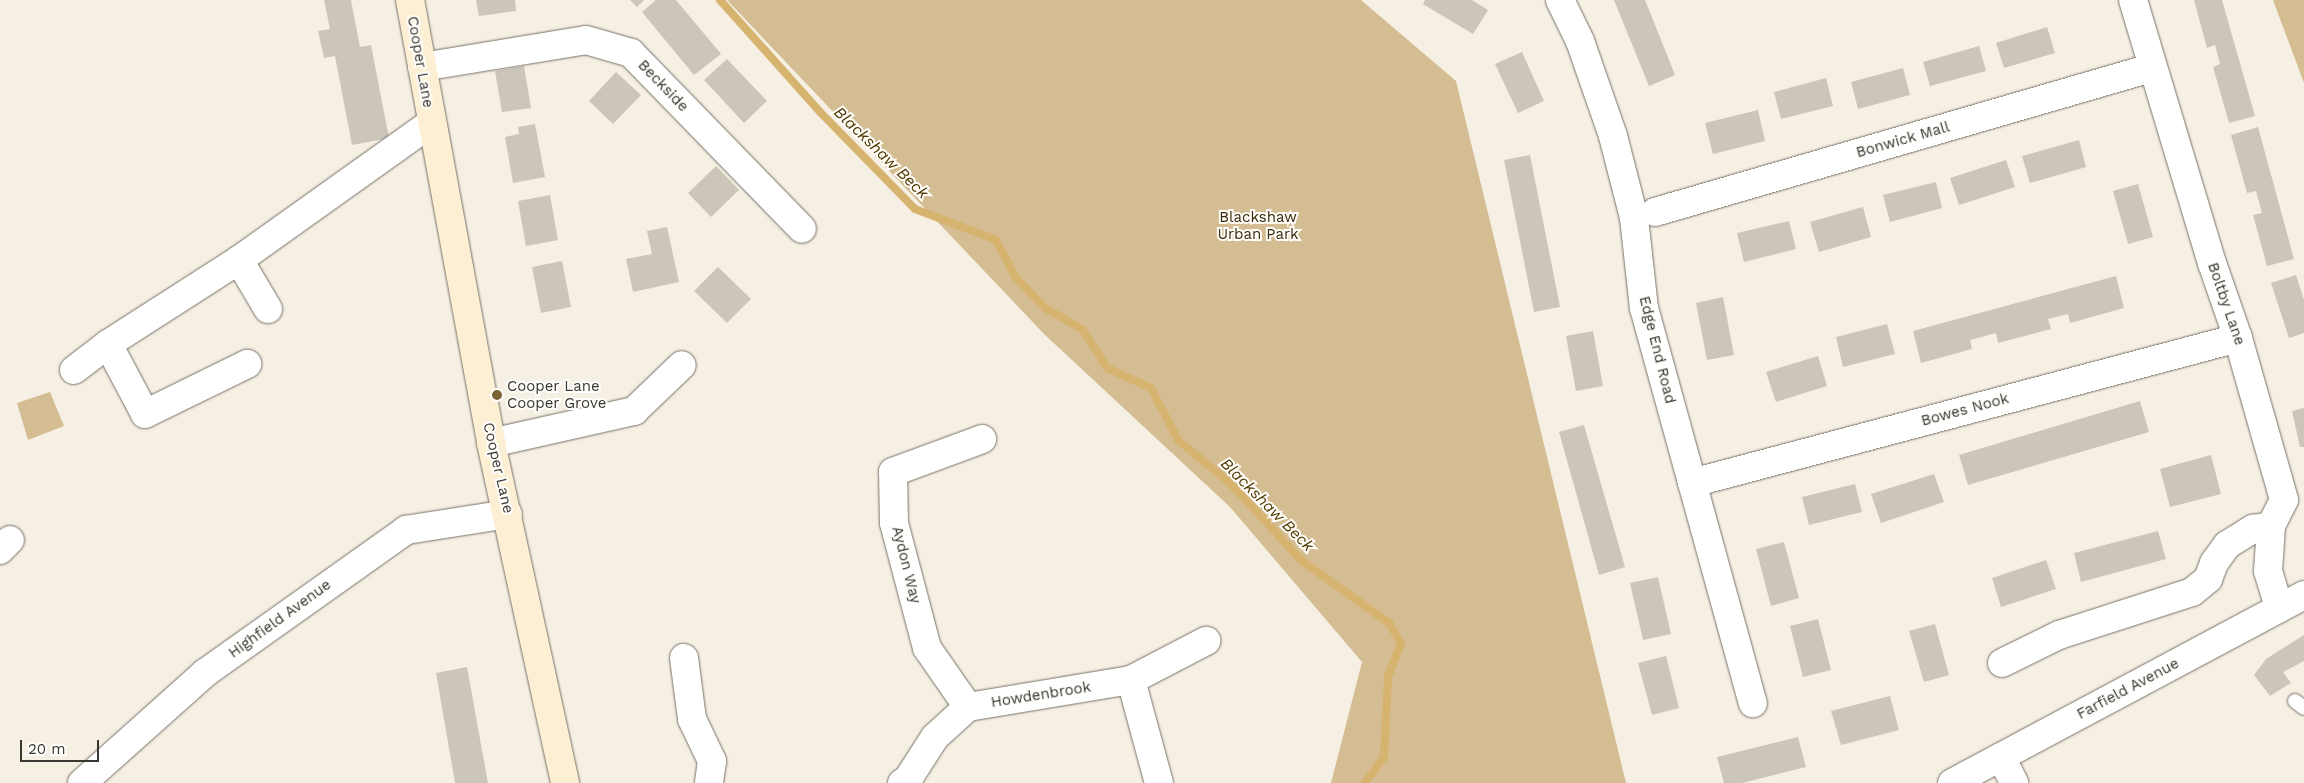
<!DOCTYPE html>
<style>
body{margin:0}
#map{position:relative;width:2304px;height:783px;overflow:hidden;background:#f6f0e4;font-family:"Work Sans",sans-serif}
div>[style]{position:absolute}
.green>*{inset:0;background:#d4bd92}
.stream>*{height:8px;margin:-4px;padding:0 4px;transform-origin:4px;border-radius:4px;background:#d6b46f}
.building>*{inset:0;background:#cbc5ba}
.roads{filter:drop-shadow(0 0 1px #777167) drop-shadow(0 0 1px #777167)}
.service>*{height:14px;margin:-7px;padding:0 7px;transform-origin:7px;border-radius:7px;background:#fff}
.minor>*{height:28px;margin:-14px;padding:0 14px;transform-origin:14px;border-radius:14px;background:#fff}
.tertiary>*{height:28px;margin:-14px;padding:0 14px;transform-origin:14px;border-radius:14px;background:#fff}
.secondary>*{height:28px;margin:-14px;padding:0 14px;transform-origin:14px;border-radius:14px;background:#fdefd4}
.dots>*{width:14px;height:14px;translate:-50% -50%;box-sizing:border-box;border:2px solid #fffefb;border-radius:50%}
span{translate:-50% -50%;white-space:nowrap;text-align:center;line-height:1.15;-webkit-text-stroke:4px #fffefb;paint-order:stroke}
.street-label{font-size:15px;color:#393732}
.park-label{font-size:15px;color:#37290a}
.poi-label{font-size:15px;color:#393732}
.left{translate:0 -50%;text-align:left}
.water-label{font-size:16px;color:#513a00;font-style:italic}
.scale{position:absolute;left:20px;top:740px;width:79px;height:22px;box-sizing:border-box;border:2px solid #393732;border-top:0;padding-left:6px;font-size:15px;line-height:18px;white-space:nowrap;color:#393732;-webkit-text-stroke:4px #fffefb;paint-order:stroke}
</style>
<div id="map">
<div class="green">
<i style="clip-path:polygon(727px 0,1361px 0,1456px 81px,1626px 783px,1331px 783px,1362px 662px,1230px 507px,1044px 334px)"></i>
<i style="clip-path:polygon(2273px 0,2304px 0,2304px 83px)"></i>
<i style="clip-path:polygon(50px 392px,64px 426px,28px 440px,17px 403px)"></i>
</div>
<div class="stream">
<i style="left:720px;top:0;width:152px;rotate:48.2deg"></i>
<i style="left:821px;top:113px;width:134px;rotate:45.6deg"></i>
<i style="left:915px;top:209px;width:87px;rotate:20.9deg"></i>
<i style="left:996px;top:240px;width:43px;rotate:62.2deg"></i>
<i style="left:1016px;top:278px;width:42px;rotate:46deg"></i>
<i style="left:1045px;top:308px;width:44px;rotate:30.1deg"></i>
<i style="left:1083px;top:330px;width:45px;rotate:57.7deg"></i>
<i style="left:1107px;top:368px;width:48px;rotate:24.4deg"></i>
<i style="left:1151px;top:388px;width:59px;rotate:62.6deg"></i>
<i style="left:1178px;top:440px;width:69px;rotate:39.7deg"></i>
<i style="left:1231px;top:484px;width:105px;rotate:47.3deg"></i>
<i style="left:1302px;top:561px;width:107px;rotate:35.5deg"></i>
<i style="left:1389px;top:623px;width:23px;rotate:59deg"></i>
<i style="left:1401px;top:643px;width:36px;rotate:111deg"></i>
<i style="left:1388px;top:677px;width:80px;rotate:92.9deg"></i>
<i style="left:1384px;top:757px;width:32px;rotate:126deg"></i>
</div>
<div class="building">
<i style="clip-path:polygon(324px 0,351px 0,360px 47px,371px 45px,389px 138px,352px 145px,335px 56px,324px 58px,318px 31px,330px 29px)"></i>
<i style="clip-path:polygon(476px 0,515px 0,516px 11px,479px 16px)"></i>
<i style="clip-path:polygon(630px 0,644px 0,637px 7px)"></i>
<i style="clip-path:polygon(656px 0,676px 0,721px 54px,694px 75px,642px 12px)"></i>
<i style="clip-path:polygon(1425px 0,1472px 0,1488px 10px,1473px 34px,1423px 4px)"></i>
<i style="clip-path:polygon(1614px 0,1645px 0,1675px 75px,1649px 86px)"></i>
<i style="clip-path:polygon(2194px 0,2222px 0,2255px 116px,2229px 123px,2213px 67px,2220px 64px,2215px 45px,2207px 48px)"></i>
<i style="clip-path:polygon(2047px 27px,2055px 53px,2004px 68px,1996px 43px)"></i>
<i style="clip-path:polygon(1979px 46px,1986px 71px,1930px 86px,1923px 62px)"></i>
<i style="clip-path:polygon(1522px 52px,1544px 101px,1518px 113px,1495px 64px)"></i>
<i style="clip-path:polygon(727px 59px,767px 101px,744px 123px,704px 80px)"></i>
<i style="clip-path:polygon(524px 66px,531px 108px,502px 112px,495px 71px)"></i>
<i style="clip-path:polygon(1903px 68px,1910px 95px,1858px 109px,1851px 82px)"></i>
<i style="clip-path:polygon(616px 72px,641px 95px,613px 124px,589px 101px)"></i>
<i style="clip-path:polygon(1826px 78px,1833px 106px,1781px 119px,1774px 92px)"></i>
<i style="clip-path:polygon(1758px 110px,1765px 141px,1713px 154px,1705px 123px)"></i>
<i style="clip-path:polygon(535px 124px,545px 177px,513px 183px,505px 137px,519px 134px,518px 127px)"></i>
<i style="clip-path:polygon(2258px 127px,2294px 259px,2267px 266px,2253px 215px,2262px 213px,2256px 191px,2247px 193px,2231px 135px)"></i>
<i style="clip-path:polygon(2079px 140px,2086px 167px,2030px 183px,2022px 156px)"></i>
<i style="clip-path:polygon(1530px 155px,1560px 307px,1534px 312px,1504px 160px)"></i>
<i style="clip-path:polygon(2006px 160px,2015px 187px,1959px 205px,1950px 178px)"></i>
<i style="clip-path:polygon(716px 166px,739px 190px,711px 217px,688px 193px)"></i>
<i style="clip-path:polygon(1936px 182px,1942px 208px,1890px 222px,1883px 195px)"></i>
<i style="clip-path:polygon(2138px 184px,2153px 237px,2128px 244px,2113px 191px)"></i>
<i style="clip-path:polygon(550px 195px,558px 240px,526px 246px,518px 201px)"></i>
<i style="clip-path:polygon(1863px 207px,1871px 237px,1819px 252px,1810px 222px)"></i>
<i style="clip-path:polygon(1789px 221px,1796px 249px,1744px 262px,1737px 233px)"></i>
<i style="clip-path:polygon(667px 227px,679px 282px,633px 292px,626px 259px,652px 254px,647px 231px)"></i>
<i style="clip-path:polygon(562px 261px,571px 307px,541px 313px,532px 267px)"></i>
<i style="clip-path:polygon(718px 267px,751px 299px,727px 323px,694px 291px)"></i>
<i style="clip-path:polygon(2296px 275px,2304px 300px,2304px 333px,2289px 338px,2271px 283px)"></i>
<i style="clip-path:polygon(2116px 276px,2124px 308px,2070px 323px,2068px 314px,2048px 319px,2051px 329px,1998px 343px,1996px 333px,1970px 340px,1972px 349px,1921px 363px,1913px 331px)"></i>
<i style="clip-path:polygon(1723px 297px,1734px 355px,1707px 360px,1696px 303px)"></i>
<i style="clip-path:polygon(1887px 324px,1895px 354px,1843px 367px,1836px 337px)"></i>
<i style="clip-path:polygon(1593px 331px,1603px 386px,1576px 391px,1566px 336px)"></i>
<i style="clip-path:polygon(1818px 356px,1827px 386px,1776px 402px,1766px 372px)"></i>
<i style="clip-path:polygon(2140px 401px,2149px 432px,1968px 485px,1959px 455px)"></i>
<i style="clip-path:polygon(2304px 408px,2304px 447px,2300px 447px,2292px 411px)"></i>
<i style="clip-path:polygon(1584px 425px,1625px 567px,1599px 575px,1559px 432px)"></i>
<i style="clip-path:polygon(2211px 455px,2221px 494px,2170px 507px,2160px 469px)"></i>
<i style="clip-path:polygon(1934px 474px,1944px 502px,1881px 523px,1871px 494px)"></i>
<i style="clip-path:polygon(1855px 484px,1862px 512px,1809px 525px,1802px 497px)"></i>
<i style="clip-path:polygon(2158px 531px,2166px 559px,2081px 582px,2074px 553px)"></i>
<i style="clip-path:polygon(1784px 542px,1799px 598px,1771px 606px,1756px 549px)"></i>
<i style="clip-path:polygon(2046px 560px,2056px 589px,2001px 607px,1992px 578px)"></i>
<i style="clip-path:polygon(1658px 577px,1671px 634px,1643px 640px,1630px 583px)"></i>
<i style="clip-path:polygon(1818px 619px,1831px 670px,1803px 677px,1790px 626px)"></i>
<i style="clip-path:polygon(1935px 624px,1949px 675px,1924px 682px,1909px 631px)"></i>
<i style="clip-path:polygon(2304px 635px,2304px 661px,2283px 672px,2291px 683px,2270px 696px,2254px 675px,2266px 659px)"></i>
<i style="clip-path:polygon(1666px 656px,1679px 708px,1652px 715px,1638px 663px)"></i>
<i style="clip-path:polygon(467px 667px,488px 783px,455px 783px,436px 673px)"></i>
<i style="clip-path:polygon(1890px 696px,1899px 730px,1841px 745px,1831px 711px)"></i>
<i style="clip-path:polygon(1798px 737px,1806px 767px,1742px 783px,1724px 783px,1717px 757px)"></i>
</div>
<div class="roads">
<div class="service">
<i style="left:2295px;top:701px;width:11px;rotate:38deg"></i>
</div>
<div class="minor">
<i style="left:1560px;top:0;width:46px;rotate:64deg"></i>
<i style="left:1580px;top:41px;width:101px;rotate:70.8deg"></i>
<i style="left:1613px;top:136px;width:85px;rotate:75.6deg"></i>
<i style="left:1634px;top:218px;width:91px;rotate:83.7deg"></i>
<i style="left:1644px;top:308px;width:410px;rotate:74.6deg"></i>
<i style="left:2133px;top:0;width:275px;rotate:73.3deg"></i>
<i style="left:2212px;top:263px;width:79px;rotate:70.9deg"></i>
<i style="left:2238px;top:338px;width:168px;rotate:74.1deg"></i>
<i style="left:2284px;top:500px;width:29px;rotate:117deg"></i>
<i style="left:2271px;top:526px;width:45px;rotate:93.8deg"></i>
<i style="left:2268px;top:571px;width:39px;rotate:73deg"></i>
<i style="left:422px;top:67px;width:166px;rotate:-9.3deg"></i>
<i style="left:586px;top:40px;width:47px;rotate:16.1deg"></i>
<i style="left:631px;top:53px;width:245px;rotate:45.8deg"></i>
<i style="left:1655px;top:212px;width:516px;rotate:-16.19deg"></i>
<i style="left:239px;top:260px;width:57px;rotate:59.4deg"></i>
<i style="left:108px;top:344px;width:79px;rotate:62.1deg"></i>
<i style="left:145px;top:414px;width:114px;rotate:-26.1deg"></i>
<i style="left:74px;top:370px;width:43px;rotate:-37.4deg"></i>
<i style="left:108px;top:344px;width:156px;rotate:-32.7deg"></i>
<i style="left:239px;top:260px;width:236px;rotate:-35.5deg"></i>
<i style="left:491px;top:443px;width:147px;rotate:-12.6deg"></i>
<i style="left:634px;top:411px;width:66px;rotate:-43.8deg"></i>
<i style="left:1692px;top:483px;width:565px;rotate:-14.87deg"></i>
<i style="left:0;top:550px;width:14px;rotate:-45deg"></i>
<i style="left:684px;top:658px;width:62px;rotate:82.5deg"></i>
<i style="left:692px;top:719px;width:47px;rotate:64.5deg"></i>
<i style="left:712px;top:761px;width:22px;rotate:98deg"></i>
<i style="left:2002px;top:663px;width:64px;rotate:-26.2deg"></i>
<i style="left:2059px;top:635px;width:140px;rotate:-17.9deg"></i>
<i style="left:2192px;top:592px;width:21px;rotate:-39deg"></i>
<i style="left:2208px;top:579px;width:17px;rotate:-69deg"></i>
<i style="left:2214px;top:563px;width:22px;rotate:-54deg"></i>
<i style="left:2227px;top:545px;width:31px;rotate:-32deg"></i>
<i style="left:2253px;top:529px;width:18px;rotate:-9deg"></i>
<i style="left:1131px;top:680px;width:107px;rotate:74.8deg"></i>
<i style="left:968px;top:707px;width:72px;rotate:-124.8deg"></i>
<i style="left:927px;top:648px;width:129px;rotate:-104.8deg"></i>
<i style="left:894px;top:523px;width:51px;rotate:-91.1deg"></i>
<i style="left:893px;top:472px;width:95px;rotate:-20.3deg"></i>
<i style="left:2001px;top:757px;width:29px;rotate:63deg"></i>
<i style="left:82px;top:783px;width:165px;rotate:-41.8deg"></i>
<i style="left:205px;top:673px;width:247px;rotate:-35.4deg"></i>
<i style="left:406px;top:530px;width:103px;rotate:-8.9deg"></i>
<i style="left:902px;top:783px;width:7px;rotate:-34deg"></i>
<i style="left:908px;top:779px;width:50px;rotate:-57.3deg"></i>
<i style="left:935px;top:737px;width:45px;rotate:-42.3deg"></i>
<i style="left:968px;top:707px;width:165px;rotate:-9.4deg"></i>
<i style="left:1131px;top:680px;width:85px;rotate:-27.5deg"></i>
</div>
<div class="tertiary">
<i style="left:1952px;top:783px;width:399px;rotate:-28.1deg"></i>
</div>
<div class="secondary">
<i style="left:410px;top:0;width:450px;rotate:79.6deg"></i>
<i style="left:491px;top:443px;width:348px;rotate:77.7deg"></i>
</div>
</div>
<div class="dots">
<i style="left:497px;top:395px;background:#7b6434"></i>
</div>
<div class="street-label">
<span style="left:420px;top:62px;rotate:80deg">Cooper Lane</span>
<span style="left:663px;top:86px;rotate:46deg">Beckside</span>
<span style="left:1903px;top:140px;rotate:-16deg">Bonwick Mall</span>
<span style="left:2226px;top:304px;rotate:71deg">Boltby Lane</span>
<span style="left:1657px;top:350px;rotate:76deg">Edge End Road</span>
<span style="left:1965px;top:410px;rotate:-15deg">Bowes Nook</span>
<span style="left:498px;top:468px;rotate:77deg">Cooper Lane</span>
<span style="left:906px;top:565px;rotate:76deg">Aydon Way</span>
<span style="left:280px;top:619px;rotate:-36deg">Highfield Avenue</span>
<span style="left:2128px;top:689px;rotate:-28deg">Farfield Avenue</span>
<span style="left:1041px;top:695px;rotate:-9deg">Howdenbrook</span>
</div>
<div class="park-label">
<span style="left:1258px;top:226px">Blackshaw<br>Urban Park</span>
</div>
<div class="poi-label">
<span class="left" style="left:507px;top:395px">Cooper Lane<br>Cooper Grove</span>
</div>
<div class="water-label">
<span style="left:881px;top:153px;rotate:44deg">Blackshaw Beck</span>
<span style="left:1267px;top:505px;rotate:45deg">Blackshaw Beck</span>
</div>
<div class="scale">20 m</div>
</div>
